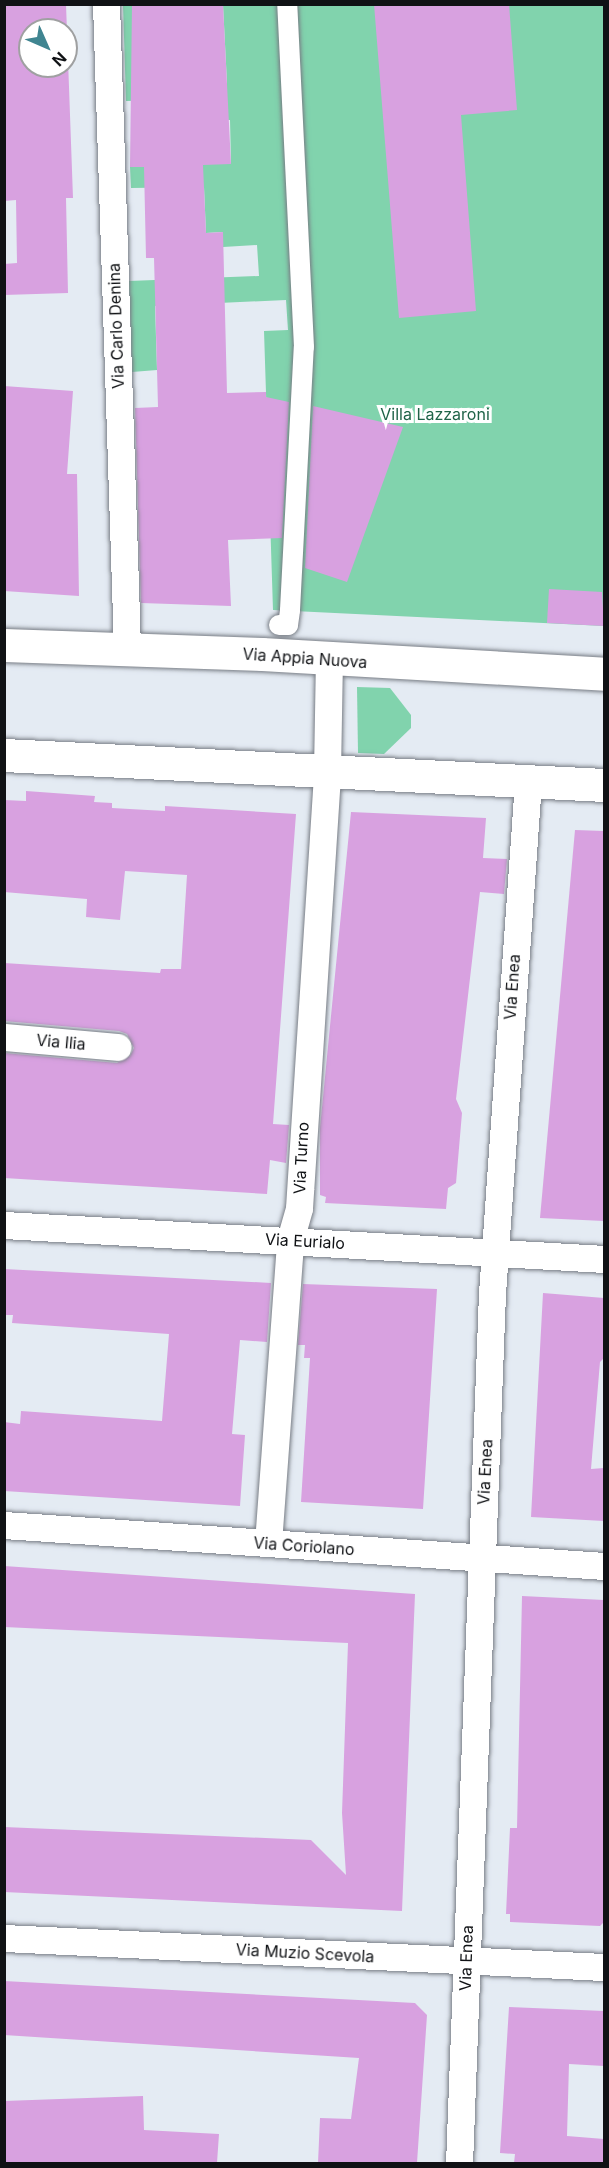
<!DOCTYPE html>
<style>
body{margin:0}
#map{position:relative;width:609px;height:2168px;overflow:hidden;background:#e4ebf3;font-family:Inter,sans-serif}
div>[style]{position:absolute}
.green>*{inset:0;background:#81d3ad}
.building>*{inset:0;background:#d8a1e0}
.roads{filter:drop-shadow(0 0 2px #787d85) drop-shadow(0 0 2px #787d85)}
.pedestrian>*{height:20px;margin:-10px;padding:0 10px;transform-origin:10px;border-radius:10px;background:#fff}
.minor>*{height:27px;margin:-13.5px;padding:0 13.5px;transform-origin:13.5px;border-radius:13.5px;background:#fff}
.primary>*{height:33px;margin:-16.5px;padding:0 16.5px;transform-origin:16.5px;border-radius:16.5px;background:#fff}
span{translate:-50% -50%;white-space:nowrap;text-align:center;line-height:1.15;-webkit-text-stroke:6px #fff;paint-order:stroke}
.street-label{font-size:16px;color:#101215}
.park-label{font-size:16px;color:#1f6348}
.frame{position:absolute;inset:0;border:6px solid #101215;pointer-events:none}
.north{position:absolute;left:18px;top:18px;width:60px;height:60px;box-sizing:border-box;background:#fff;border:2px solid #9fa0a1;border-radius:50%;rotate:135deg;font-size:16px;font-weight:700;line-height:24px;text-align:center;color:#101215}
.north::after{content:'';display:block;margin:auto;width:21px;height:27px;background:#408591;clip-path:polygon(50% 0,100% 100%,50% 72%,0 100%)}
</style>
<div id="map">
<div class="green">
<i style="clip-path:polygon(123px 5px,132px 5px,133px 86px,227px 83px,223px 5px,604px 5px,604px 626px,273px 610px,264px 331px,288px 330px,286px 300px,155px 306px,157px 370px,132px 372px,129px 281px,259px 276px,257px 245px,223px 247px,222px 232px,206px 233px,204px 187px,131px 188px,130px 167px,231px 163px,230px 120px,192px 121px,190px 100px,126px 101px)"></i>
<i style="clip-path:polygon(357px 687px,390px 688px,411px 715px,411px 728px,384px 754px,358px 753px)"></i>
</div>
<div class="building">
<i style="clip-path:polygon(evenodd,4px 4px,66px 4px,73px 198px,66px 198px,68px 293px,4px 295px,4px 264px,17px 263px,16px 200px,4px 201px,4px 4px,30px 30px,66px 30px,66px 66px,30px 66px,30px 30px)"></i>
<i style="clip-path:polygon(132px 4px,223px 4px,231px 164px,203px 165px,206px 233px,223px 232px,227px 393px,266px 392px,266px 397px,289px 402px,282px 538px,228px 540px,231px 606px,141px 603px,135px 408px,158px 407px,154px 258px,146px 258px,144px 167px,130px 167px)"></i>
<i style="clip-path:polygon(374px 4px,509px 4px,517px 110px,461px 115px,476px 311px,399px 318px)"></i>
<i style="clip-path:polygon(4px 386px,73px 391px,67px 474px,77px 474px,79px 596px,4px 591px)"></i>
<i style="clip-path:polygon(313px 406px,403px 427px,347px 582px,305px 568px)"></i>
<i style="clip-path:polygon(549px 589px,602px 592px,604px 626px,547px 623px)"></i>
<i style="clip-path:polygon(26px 791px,95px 796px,94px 802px,112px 803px,112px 808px,165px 811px,165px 806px,296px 814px,273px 1124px,289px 1125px,286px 1163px,270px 1160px,267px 1194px,4px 1178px,4px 1053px,117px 1063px,130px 1056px,134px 1048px,127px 1034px,119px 1031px,4px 1021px,4px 963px,160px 973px,161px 969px,181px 969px,187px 875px,125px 871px,120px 920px,86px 917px,87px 899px,4px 892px,4px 800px,26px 801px)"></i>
<i style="clip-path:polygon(351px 812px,486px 818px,483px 858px,507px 859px,504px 894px,480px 892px,456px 1099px,462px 1113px,456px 1183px,448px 1188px,446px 1209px,325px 1203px,326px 1197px,320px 1195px,320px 1128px)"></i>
<i style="clip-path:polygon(575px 830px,604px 831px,604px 1221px,540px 1218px)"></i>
<i style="clip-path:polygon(4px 1269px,271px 1283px,267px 1342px,240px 1340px,232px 1434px,245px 1435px,240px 1506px,4px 1491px,4px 1422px,20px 1424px,21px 1411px,162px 1421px,169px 1334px,12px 1323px,13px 1315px,4px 1315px)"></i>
<i style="clip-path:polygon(303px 1284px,437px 1289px,423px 1509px,301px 1502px,310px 1358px,304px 1358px,305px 1345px,298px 1345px)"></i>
<i style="clip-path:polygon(543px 1293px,604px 1298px,604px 1358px,600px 1362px,591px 1469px,604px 1468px,604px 1521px,531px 1517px)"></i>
<i style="clip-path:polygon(4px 1566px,415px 1594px,402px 1911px,4px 1892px,4px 1827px,311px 1840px,346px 1875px,342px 1813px,348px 1643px,4px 1627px)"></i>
<i style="clip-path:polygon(522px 1596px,604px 1600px,604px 1922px,600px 1926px,510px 1922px,510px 1914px,506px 1914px,510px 1828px,517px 1828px)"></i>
<i style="clip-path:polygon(4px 1981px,415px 2003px,427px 2015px,417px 2163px,318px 2163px,320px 2118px,351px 2119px,359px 2058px,4px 2035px)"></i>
<i style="clip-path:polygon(509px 2007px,604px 2011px,604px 2066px,569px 2064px,567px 2136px,604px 2139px,604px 2163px,514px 2163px,515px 2154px,500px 2153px)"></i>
<i style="clip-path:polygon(143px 2096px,144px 2130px,219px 2134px,217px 2163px,4px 2163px,4px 2101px)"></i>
</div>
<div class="roads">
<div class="pedestrian">
<i style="left:279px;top:625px;width:9px"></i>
<i style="left:288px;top:625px;width:15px;rotate:-82deg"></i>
<i style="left:290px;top:610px;width:263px;rotate:-87deg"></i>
<i style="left:304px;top:347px;width:343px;rotate:-92.8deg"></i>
</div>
<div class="minor">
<i style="left:106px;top:4px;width:644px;rotate:88.13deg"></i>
<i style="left:4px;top:1037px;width:114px;rotate:5deg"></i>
<i style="left:4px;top:1225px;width:601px;rotate:3.24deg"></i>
<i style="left:4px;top:1525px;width:601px;rotate:3.91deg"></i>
<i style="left:268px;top:1543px;width:304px;rotate:-85.8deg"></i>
<i style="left:290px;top:1240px;width:33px;rotate:-74deg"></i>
<i style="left:299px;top:1208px;width:437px;rotate:-86.3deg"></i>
<i style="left:327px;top:772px;width:113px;rotate:-89deg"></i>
<i style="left:4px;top:1938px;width:601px;rotate:2.77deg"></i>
<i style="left:459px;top:2164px;width:872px;rotate:-87.83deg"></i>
<i style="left:492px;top:1293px;width:512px;rotate:-85.97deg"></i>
</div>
<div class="primary">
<i style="left:4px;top:645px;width:258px;rotate:2deg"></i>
<i style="left:262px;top:654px;width:343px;rotate:3.3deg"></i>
<i style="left:4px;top:755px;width:601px;rotate:2.86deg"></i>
</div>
</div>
<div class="street-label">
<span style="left:116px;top:326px;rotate:-92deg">Via Carlo Denina</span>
<span style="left:305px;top:658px;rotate:4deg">Via Appia Nuova</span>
<span style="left:512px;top:987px;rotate:-86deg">Via Enea</span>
<span style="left:61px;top:1042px;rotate:5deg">Via Ilia</span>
<span style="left:301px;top:1158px;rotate:-87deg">Via Turno</span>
<span style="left:305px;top:1241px;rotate:3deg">Via Eurialo</span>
<span style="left:485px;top:1472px;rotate:-87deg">Via Enea</span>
<span style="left:304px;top:1546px;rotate:4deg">Via Coriolano</span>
<span style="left:305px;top:1953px;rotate:3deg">Via Muzio Scevola</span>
<span style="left:466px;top:1958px;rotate:-88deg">Via Enea</span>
</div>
<div class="park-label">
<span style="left:435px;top:414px">Villa Lazzaroni</span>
</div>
<div class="frame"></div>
<div class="north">N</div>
</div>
